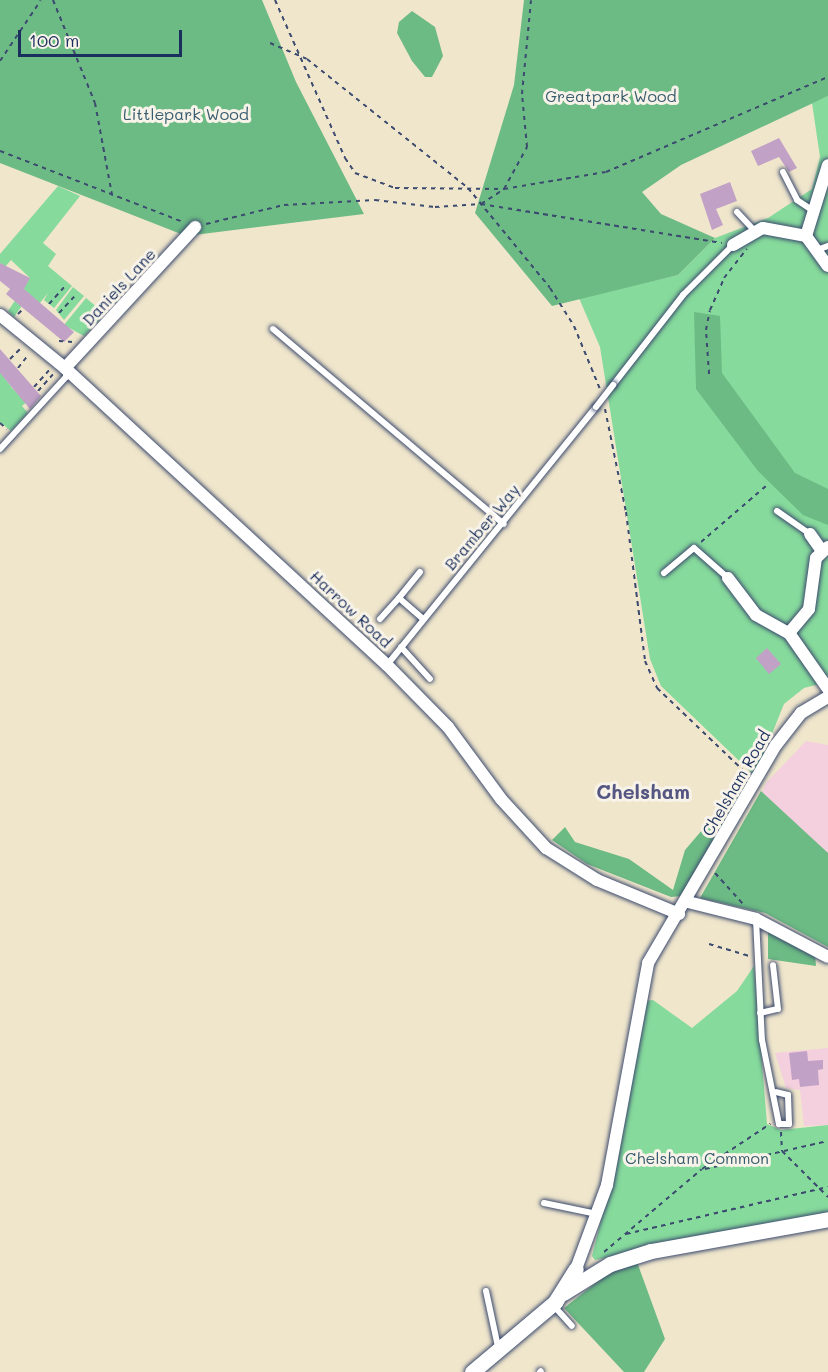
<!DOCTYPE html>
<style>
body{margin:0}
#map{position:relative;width:828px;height:1372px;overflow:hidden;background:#f0e6cc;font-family:Mali,sans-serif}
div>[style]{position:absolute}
.built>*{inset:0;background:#f4cfde}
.green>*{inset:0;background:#86da9c}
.forest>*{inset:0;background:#6cba84}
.building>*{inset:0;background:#c2a1c6}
.path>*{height:2px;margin-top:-1px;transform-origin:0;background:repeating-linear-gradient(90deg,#3b4a6e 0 4.5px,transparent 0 9px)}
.roads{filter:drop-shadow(0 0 2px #3b4a6e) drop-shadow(0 0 2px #3b4a6e)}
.service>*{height:6px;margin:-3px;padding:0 3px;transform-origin:3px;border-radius:3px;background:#fff}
.minor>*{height:12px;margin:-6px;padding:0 6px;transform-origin:6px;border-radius:6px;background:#fff}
.tertiary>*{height:15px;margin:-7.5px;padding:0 7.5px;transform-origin:7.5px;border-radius:7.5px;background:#fff}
.bridges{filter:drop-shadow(0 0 2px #3b4a6e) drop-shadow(0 0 2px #3b4a6e)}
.service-bridge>*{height:6px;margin:-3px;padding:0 3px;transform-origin:3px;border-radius:3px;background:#fff}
span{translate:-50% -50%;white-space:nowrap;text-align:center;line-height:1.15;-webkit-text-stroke:6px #f7f3e8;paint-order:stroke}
.park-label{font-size:16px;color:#365a6e}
.street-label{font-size:16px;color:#1b2f5e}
.quarter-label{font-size:20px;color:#555782;font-weight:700}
.scale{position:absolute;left:18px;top:30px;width:164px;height:27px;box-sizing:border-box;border:3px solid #1b2f5e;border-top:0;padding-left:8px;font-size:18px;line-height:21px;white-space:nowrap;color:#1b2f5e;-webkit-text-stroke:4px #f7f3e8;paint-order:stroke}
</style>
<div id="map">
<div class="built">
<i style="clip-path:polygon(806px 741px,828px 745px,828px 874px,758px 804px,766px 783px)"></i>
<i style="clip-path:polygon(828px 1048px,828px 1125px,804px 1126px,800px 1090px,786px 1088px,775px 1053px)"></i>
</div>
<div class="green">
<i style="clip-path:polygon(828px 96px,828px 682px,804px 688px,784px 704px,755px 776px,661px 686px,650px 659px,600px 347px,579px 298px,678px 275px,715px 238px,768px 218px,812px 189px,820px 157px,812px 103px)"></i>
<i style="clip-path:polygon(58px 186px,80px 196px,43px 243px,56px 254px,48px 266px,72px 286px,54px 308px,44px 300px,48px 293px,39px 304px,26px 300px,14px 317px,8px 311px,30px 278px,11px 260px,5px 267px,0 263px,0 254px)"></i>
<i style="clip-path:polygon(73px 287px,84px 296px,64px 320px,56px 310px)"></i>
<i style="clip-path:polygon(86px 298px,105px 314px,84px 336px,64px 325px)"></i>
<i style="clip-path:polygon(0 364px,3px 376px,10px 385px,14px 382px,11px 387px,27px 402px,22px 406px,28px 413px,11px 431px,0 422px)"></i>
<i style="clip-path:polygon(754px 966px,767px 1124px,781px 1130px,828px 1125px,828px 1214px,595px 1260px,592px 1256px,615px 1165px,645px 1001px,653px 1000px,692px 1028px,737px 991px)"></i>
</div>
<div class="forest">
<i style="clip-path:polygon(0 0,262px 0,296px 82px,364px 214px,186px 236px,0 163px)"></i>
<i style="clip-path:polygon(524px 0,828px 0,828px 96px,681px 165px,642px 192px,661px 214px,715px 238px,678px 275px,552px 306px,475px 213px,514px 85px)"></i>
<i style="clip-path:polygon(412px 11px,435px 27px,443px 56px,432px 77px,425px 77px,412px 61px,397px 33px,399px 22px)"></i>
<i style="clip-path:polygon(694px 312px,720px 316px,722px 373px,795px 473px,828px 489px,828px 525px,803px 515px,758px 471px,696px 389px)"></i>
<i style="clip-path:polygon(745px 780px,750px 785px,682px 896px,671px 897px,587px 864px,552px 840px,565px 827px,575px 842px,629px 859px,673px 890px,685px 850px)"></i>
<i style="clip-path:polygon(761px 791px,828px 853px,828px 947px,765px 913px,700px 898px)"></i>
<i style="clip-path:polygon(768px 930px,815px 954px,816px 966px,768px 959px)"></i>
<i style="clip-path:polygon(637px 1262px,665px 1339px,644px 1372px,624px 1372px,564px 1308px,606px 1275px)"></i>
</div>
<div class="building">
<i style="clip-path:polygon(779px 138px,797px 168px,789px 172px,779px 157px,758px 166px,751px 151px)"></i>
<i style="clip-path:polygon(730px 182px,737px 201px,716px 209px,723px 225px,712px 230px,700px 194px)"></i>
<i style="clip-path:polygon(0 263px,30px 278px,24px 289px,74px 332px,64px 342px,6px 294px,10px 289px,0 281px)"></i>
<i style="clip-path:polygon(0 349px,41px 396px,30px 409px,0 373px)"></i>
<i style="clip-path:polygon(767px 648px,781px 664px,769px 674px,756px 658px)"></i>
<i style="clip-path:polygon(807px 1051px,808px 1061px,823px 1060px,823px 1069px,818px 1070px,819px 1085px,800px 1087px,799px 1079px,792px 1080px,789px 1053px)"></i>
</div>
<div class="path">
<i style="left:53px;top:0;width:111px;rotate:67.8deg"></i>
<i style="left:95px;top:103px;width:94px;rotate:79.5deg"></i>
<i style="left:275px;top:0;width:173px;rotate:66.1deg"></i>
<i style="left:345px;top:158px;width:18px;rotate:56deg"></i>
<i style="left:355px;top:173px;width:43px;rotate:20.6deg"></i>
<i style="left:395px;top:188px;width:109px;rotate:0.5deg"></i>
<i style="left:504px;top:189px;width:103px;rotate:-9.5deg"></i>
<i style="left:606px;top:172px;width:241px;rotate:-23.2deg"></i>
<i style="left:270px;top:43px;width:40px;rotate:23.4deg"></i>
<i style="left:307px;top:59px;width:206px;rotate:38.7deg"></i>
<i style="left:468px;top:188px;width:129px;rotate:50.6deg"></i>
<i style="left:550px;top:288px;width:45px;rotate:57.7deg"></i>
<i style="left:574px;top:326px;width:68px;rotate:67.6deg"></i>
<i style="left:0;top:61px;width:73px;rotate:-56.1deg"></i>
<i style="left:0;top:151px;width:196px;rotate:21.2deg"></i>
<i style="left:481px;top:204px;width:27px;rotate:-33deg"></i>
<i style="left:504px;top:189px;width:48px;rotate:-61.3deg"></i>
<i style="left:527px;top:147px;width:53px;rotate:-95.4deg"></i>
<i style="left:522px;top:94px;width:94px;rotate:-84.5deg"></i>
<i style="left:206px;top:224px;width:80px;rotate:-13.7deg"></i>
<i style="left:284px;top:205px;width:91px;rotate:-3.1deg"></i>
<i style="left:375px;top:200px;width:60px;rotate:6.7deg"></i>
<i style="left:435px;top:207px;width:46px;rotate:-3.7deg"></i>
<i style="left:481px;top:204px;width:244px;rotate:9.2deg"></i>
<i style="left:49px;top:304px;width:25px;rotate:-48deg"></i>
<i style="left:59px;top:313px;width:23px;rotate:-47deg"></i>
<i style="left:18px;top:314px;width:7px;rotate:-45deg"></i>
<i style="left:59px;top:341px;width:14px;rotate:4deg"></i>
<i style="left:10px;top:359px;width:16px;rotate:-45deg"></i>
<i style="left:18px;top:368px;width:18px;rotate:-52deg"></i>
<i style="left:709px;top:374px;width:44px;rotate:-93.9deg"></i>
<i style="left:706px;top:330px;width:20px;rotate:-79deg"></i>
<i style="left:710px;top:310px;width:35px;rotate:-66deg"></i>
<i style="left:724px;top:278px;width:37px;rotate:-52deg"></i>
<i style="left:34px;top:387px;width:24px;rotate:-48deg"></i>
<i style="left:38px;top:391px;width:24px;rotate:-48deg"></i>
<i style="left:605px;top:409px;width:105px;rotate:78.5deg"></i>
<i style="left:626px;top:512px;width:150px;rotate:82.7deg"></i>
<i style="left:645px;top:661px;width:30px;rotate:66deg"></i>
<i style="left:657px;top:688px;width:123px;rotate:43.7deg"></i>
<i style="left:0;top:423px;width:9px;rotate:41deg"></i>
<i style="left:701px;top:542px;width:87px;rotate:-40.8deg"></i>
<i style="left:715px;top:873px;width:42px;rotate:47.9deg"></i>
<i style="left:709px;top:944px;width:42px;rotate:16.7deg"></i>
<i style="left:781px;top:1132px;width:19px;rotate:87deg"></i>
<i style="left:782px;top:1151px;width:65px;rotate:45deg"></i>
<i style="left:705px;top:1169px;width:126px;rotate:-12.8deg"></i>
<i style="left:626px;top:1234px;width:207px;rotate:-13.1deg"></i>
<i style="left:604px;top:1252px;width:128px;rotate:-40.3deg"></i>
<i style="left:702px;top:1169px;width:82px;rotate:-33.5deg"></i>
</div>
<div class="roads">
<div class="service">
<i style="left:783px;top:172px;width:31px;rotate:63deg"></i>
<i style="left:797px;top:200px;width:18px;rotate:34deg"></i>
<i style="left:737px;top:212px;width:25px;rotate:47deg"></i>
<i style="left:817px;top:250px;width:12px;rotate:-20deg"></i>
<i style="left:273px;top:329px;width:302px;rotate:40.2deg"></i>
<i style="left:613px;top:385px;width:114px;rotate:-52.1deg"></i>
<i style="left:683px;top:295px;width:71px;rotate:-45deg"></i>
<i style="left:0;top:449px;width:98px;rotate:-47.5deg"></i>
<i style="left:66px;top:377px;width:6px;rotate:-90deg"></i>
<i style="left:777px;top:511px;width:40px;rotate:34.9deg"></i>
<i style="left:420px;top:572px;width:33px;rotate:129deg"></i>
<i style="left:399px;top:598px;width:32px;rotate:41deg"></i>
<i style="left:664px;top:573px;width:39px;rotate:-40deg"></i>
<i style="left:694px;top:548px;width:45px;rotate:41.4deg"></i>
<i style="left:380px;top:619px;width:28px;rotate:-48deg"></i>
<i style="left:401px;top:647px;width:43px;rotate:47.8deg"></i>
<i style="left:387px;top:665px;width:332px;rotate:-51deg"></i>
<i style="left:756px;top:919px;width:121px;rotate:87.2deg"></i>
<i style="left:762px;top:1040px;width:86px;rotate:78.6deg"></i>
<i style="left:779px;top:1124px;width:10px"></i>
<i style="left:789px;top:1124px;width:29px;rotate:-92deg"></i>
<i style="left:788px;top:1095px;width:12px;rotate:-166deg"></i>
<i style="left:760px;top:1013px;width:18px;rotate:-13deg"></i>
<i style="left:778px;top:1009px;width:44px;rotate:-96.5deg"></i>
<i style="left:544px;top:1203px;width:54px;rotate:11.7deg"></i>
<i style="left:486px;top:1291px;width:57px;rotate:77.9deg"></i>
<i style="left:553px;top:1305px;width:28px;rotate:48deg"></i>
<i style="left:540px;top:1372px;width:1px;rotate:-45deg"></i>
</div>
<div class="minor">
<i style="left:806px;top:236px;width:74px;rotate:-72.8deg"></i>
<i style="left:733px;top:245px;width:34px;rotate:-30deg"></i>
<i style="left:763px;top:228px;width:44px;rotate:10.5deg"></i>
<i style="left:806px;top:236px;width:37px;rotate:54deg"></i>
<i style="left:0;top:315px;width:84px;rotate:39.2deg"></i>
<i style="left:65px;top:368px;width:438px;rotate:42.7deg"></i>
<i style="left:387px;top:665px;width:87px;rotate:45.5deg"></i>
<i style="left:448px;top:727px;width:89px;rotate:53.6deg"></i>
<i style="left:501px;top:799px;width:67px;rotate:47.4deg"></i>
<i style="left:546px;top:848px;width:60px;rotate:32.1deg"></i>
<i style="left:597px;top:880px;width:89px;rotate:22.5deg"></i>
<i style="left:65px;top:368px;width:192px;rotate:-47.3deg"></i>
<i style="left:810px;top:534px;width:19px;rotate:55deg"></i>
<i style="left:728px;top:578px;width:46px;rotate:52.9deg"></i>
<i style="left:756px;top:615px;width:38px;rotate:29deg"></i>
<i style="left:789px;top:633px;width:68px;rotate:55.1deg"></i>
<i style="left:789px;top:633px;width:31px;rotate:-50deg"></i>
<i style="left:809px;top:609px;width:51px;rotate:-82.2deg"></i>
<i style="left:816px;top:558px;width:16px;rotate:-43deg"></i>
<i style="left:688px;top:902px;width:70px;rotate:14deg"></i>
<i style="left:756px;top:919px;width:81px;rotate:27.8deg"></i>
<i style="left:576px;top:1269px;width:90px;rotate:-69.7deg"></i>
<i style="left:607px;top:1185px;width:226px;rotate:-79.5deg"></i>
<i style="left:648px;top:963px;width:253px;rotate:-59.6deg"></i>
<i style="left:776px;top:745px;width:41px;rotate:-52deg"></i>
<i style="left:801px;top:713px;width:31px;rotate:-31deg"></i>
</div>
<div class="tertiary">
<i style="left:563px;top:1293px;width:55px;rotate:-31.7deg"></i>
<i style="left:610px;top:1264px;width:43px;rotate:-17.6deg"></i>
<i style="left:651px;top:1251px;width:180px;rotate:-10.2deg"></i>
<i style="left:472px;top:1372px;width:109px;rotate:-40.1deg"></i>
<i style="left:555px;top:1302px;width:39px;rotate:-58deg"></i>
</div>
</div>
<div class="bridges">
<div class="service-bridge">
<i style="left:596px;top:407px;width:28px;rotate:-52deg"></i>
</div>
</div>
<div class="park-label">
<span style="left:611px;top:96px">Greatpark Wood</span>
<span style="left:186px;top:114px">Littlepark Wood</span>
<span style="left:697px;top:1158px">Chelsham Common</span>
</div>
<div class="street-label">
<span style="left:119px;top:287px;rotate:-47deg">Daniels Lane</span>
<span style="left:482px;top:527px;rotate:-50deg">Bramber Way</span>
<span style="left:351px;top:609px;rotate:43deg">Harrow Road</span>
<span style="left:736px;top:783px;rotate:-60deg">Chelsham Road</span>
</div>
<div class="quarter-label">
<span style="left:643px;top:791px">Chelsham</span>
</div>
<div class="scale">100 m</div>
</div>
